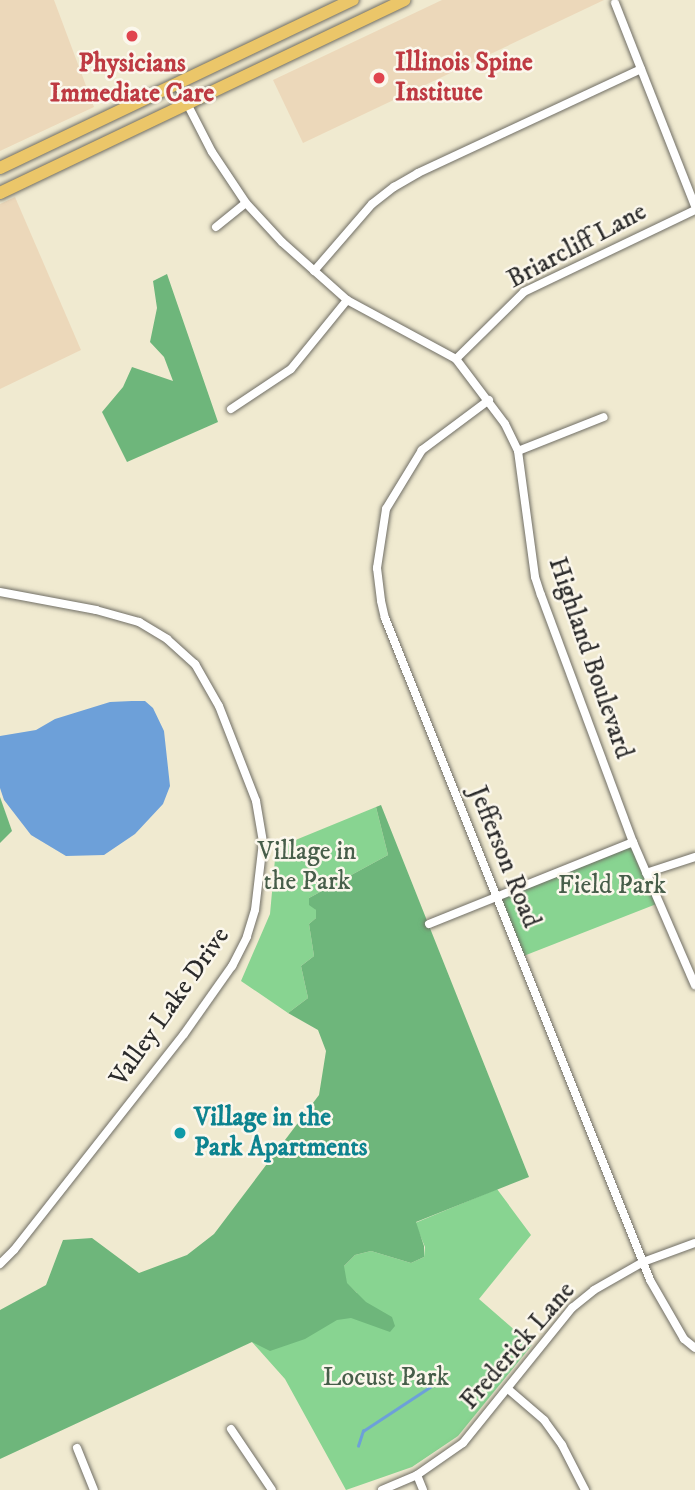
<!DOCTYPE html>
<style>
body{margin:0}
#map{position:relative;width:695px;height:1490px;overflow:hidden;background:#f0ead0;font-family:"IM FELL DW Pica",serif}
div>[style]{position:absolute}
.built>*{inset:0;background:#ecd8ba}
.green>*{inset:0;background:#88d491}
.forest>*{inset:0;background:#6eb67b}
.water>*{inset:0;background:#6da0d9}
.stream>*{height:2.5px;margin:-1.25px;padding:0 1.25px;transform-origin:1.25px;border-radius:1.25px;background:#6da0d9}
.roads{filter:drop-shadow(0 0 2px #706e65) drop-shadow(0 0 2px #706e65)}
.minor>*{height:8px;margin:-4px;padding:0 4px;transform-origin:4px;border-radius:4px;background:#fff}
.primary>*{height:12px;margin:-6px;padding:0 6px;transform-origin:6px;border-radius:6px;background:#ebc669}
.dots>*{width:19px;height:19px;translate:-50% -50%;box-sizing:border-box;border:4px solid #fbf7ec;border-radius:50%}
span{translate:-50% -50%;white-space:nowrap;text-align:center;line-height:1.15;-webkit-text-stroke:5px #fbf7ec;paint-order:stroke}
.health-label{font-size:26px;color:#be3a42;font-weight:700}
.left{translate:0 -50%;text-align:left}
.street-label{font-size:26px;color:#2b2b2b}
.park-label{font-size:26px;color:#475e4a}
.culture-label{font-size:26px;color:#0d838f;font-weight:700}
</style>
<div id="map">
<div class="built">
<i style="clip-path:polygon(0 0,54px 0,94px 107px,0 151px)"></i>
<i style="clip-path:polygon(442px 0,604px 0,303px 143px,273px 80px)"></i>
<i style="clip-path:polygon(15px 197px,81px 350px,0 389px,0 204px)"></i>
</div>
<div class="green">
<i style="clip-path:polygon(376px 807px,388px 855px,309px 898px,316px 910px,316px 918px,309px 924px,314px 956px,301px 966px,308px 998px,288px 1013px,241px 981px,270px 914px,276px 848px)"></i>
<i style="clip-path:polygon(633px 842px,659px 903px,521px 957px,498px 898px)"></i>
<i style="clip-path:polygon(497px 1189px,531px 1235px,479px 1299px,532px 1345px,458px 1436px,412px 1467px,346px 1490px,285px 1379px,252px 1342px,357px 1293px,346px 1283px,343px 1267px,355px 1255px,371px 1251px,411px 1263px,424px 1257px,425px 1247px,415px 1223px)"></i>
</div>
<div class="forest">
<i style="clip-path:polygon(167px 274px,218px 422px,127px 462px,102px 412px,123px 387px,132px 367px,173px 381px,164px 357px,150px 342px,157px 308px,153px 281px)"></i>
<i style="clip-path:polygon(0 797px,12px 831px,0 843px)"></i>
<i style="clip-path:polygon(381px 805px,529px 1177px,416px 1222px,424px 1246px,424px 1257px,411px 1263px,371px 1251px,355px 1255px,344px 1266px,347px 1283px,366px 1302px,392px 1317px,395px 1326px,390px 1332px,351px 1318px,337px 1320px,305px 1339px,270px 1351px,252px 1342px,0 1459px,0 1310px,46px 1285px,63px 1240px,92px 1238px,139px 1273px,187px 1255px,214px 1234px,319px 1095px,326px 1051px,318px 1030px,288px 1013px,308px 998px,301px 966px,314px 956px,309px 924px,316px 918px,316px 910px,309px 905px,309px 898px,388px 855px,376px 807px)"></i>
</div>
<div class="water">
<i style="clip-path:polygon(132px 701px,145px 701px,153px 708px,164px 731px,170px 786px,163px 804px,135px 834px,104px 855px,66px 856px,31px 835px,4px 800px,0 788px,0 736px,36px 730px,55px 719px,110px 702px)"></i>
</div>
<div class="stream">
<i style="left:358px;top:1446px;width:16px;rotate:-72deg"></i>
<i style="left:363px;top:1431px;width:80px;rotate:-33.3deg"></i>
</div>
<div class="roads">
<div class="minor">
<i style="left:615px;top:3px;width:218px;rotate:68.5deg"></i>
<i style="left:177px;top:84px;width:76px;rotate:62.8deg"></i>
<i style="left:212px;top:152px;width:61px;rotate:56.3deg"></i>
<i style="left:246px;top:203px;width:53px;rotate:47.3deg"></i>
<i style="left:282px;top:242px;width:87px;rotate:41.7deg"></i>
<i style="left:347px;top:300px;width:124px;rotate:28.4deg"></i>
<i style="left:456px;top:359px;width:81px;rotate:53deg"></i>
<i style="left:505px;top:424px;width:30px;rotate:64deg"></i>
<i style="left:518px;top:451px;width:127px;rotate:82.3deg"></i>
<i style="left:535px;top:577px;width:19px;rotate:72deg"></i>
<i style="left:541px;top:595px;width:264px;rotate:69.6deg"></i>
<i style="left:633px;top:842px;width:156px;rotate:66.6deg"></i>
<i style="left:216px;top:227px;width:38px;rotate:-39deg"></i>
<i style="left:314px;top:271px;width:89px;rotate:-49.1deg"></i>
<i style="left:372px;top:204px;width:28px;rotate:-38deg"></i>
<i style="left:394px;top:187px;width:28px;rotate:-30deg"></i>
<i style="left:418px;top:173px;width:246px;rotate:-25deg"></i>
<i style="left:456px;top:359px;width:95px;rotate:-44.6deg"></i>
<i style="left:524px;top:292px;width:190px;rotate:-25.6deg"></i>
<i style="left:489px;top:400px;width:84px;rotate:143.3deg"></i>
<i style="left:422px;top:450px;width:69px;rotate:121.4deg"></i>
<i style="left:386px;top:509px;width:60px;rotate:98.7deg"></i>
<i style="left:377px;top:568px;width:33px;rotate:83deg"></i>
<i style="left:381px;top:601px;width:17px;rotate:77deg"></i>
<i style="left:385px;top:618px;width:713px;rotate:68.18deg"></i>
<i style="left:650px;top:1280px;width:68px;rotate:60deg"></i>
<i style="left:684px;top:1339px;width:14px;rotate:39deg"></i>
<i style="left:231px;top:409px;width:72px;rotate:-33.7deg"></i>
<i style="left:291px;top:369px;width:89px;rotate:-50.9deg"></i>
<i style="left:518px;top:451px;width:92px;rotate:-21.6deg"></i>
<i style="left:0;top:592px;width:98px;rotate:10.6deg"></i>
<i style="left:96px;top:610px;width:45px;rotate:15.6deg"></i>
<i style="left:139px;top:622px;width:33px;rotate:31deg"></i>
<i style="left:167px;top:639px;width:38px;rotate:42deg"></i>
<i style="left:195px;top:664px;width:48px;rotate:60.3deg"></i>
<i style="left:219px;top:706px;width:102px;rotate:68.7deg"></i>
<i style="left:256px;top:801px;width:42px;rotate:80.3deg"></i>
<i style="left:263px;top:842px;width:68px;rotate:96.7deg"></i>
<i style="left:255px;top:910px;width:28px;rotate:107deg"></i>
<i style="left:247px;top:937px;width:33px;rotate:117deg"></i>
<i style="left:232px;top:966px;width:83px;rotate:125.2deg"></i>
<i style="left:184px;top:1034px;width:275px;rotate:128.2deg"></i>
<i style="left:14px;top:1250px;width:20px;rotate:135deg"></i>
<i style="left:646px;top:873px;width:52px;rotate:-18.1deg"></i>
<i style="left:429px;top:924px;width:220px;rotate:-21.9deg"></i>
<i style="left:508px;top:1389px;width:48px;rotate:40.7deg"></i>
<i style="left:544px;top:1420px;width:31px;rotate:54deg"></i>
<i style="left:562px;top:1445px;width:51px;rotate:62.9deg"></i>
<i style="left:231px;top:1429px;width:73px;rotate:56.1deg"></i>
<i style="left:77px;top:1448px;width:45px;rotate:68deg"></i>
<i style="left:417px;top:1475px;width:16px;rotate:68deg"></i>
<i style="left:382px;top:1490px;width:38px;rotate:-23deg"></i>
<i style="left:417px;top:1475px;width:56px;rotate:-34.8deg"></i>
<i style="left:463px;top:1443px;width:174px;rotate:-51.1deg"></i>
<i style="left:572px;top:1308px;width:28px;rotate:-39deg"></i>
<i style="left:594px;top:1290px;width:56px;rotate:-29.7deg"></i>
<i style="left:643px;top:1262px;width:55px;rotate:-20.1deg"></i>
</div>
<div class="primary">
<i style="left:0;top:168px;width:391px;rotate:-25.5deg"></i>
<i style="left:0;top:193px;width:448px;rotate:-25.5deg"></i>
</div>
</div>
<div class="dots">
<i style="left:132px;top:36px;background:#e0444e"></i>
<i style="left:379px;top:78px;background:#e0444e"></i>
<i style="left:180px;top:1133px;background:#0f9aa8"></i>
</div>
<div class="health-label">
<span class="left" style="left:395px;top:78px">Illinois Spine<br>Institute</span>
<span style="left:132px;top:79px">Physicians<br>Immediate Care</span>
</div>
<div class="street-label">
<span style="left:577px;top:246px;rotate:-28deg">Briarcliff Lane</span>
<span style="left:590px;top:658px;rotate:71deg">Highland Boulevard</span>
<span style="left:504px;top:857px;rotate:68deg">Jefferson Road</span>
<span style="left:170px;top:1007px;rotate:-55deg">Valley Lake Drive</span>
<span style="left:518px;top:1346px;rotate:-49deg">Frederick Lane</span>
</div>
<div class="park-label">
<span style="left:307px;top:867px">Village in<br>the Park</span>
<span style="left:612px;top:886px">Field Park</span>
<span style="left:386px;top:1378px">Locust Park</span>
</div>
<div class="culture-label">
<span class="left" style="left:194px;top:1133px">Village in the<br>Park Apartments</span>
</div>
</div>
